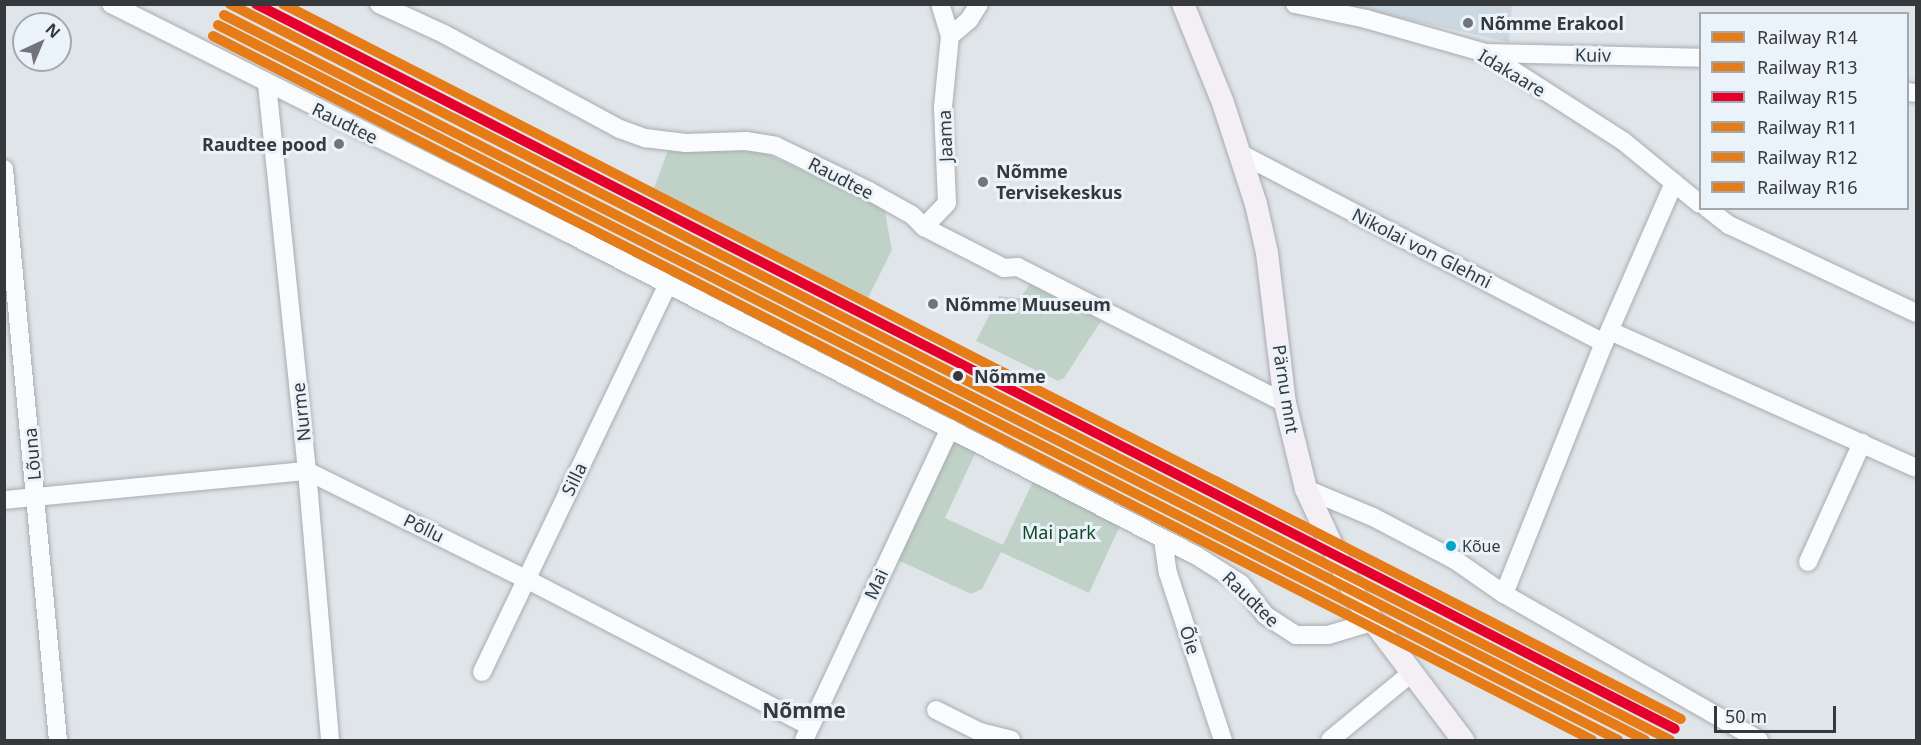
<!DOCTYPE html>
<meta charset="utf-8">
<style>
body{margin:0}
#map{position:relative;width:1921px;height:745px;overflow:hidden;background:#e0e5e9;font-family:"Noto Sans",sans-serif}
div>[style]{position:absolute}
.built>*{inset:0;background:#ccd7df}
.green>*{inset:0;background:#c0d2c7}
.roads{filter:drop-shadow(0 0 2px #a8acaf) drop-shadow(0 0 2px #a8acaf)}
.minor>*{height:18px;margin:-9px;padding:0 9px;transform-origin:9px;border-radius:9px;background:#fafbfc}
.major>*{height:22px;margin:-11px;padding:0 11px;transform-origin:11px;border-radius:11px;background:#f4eff5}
.rail-1>*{height:10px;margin:-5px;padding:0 5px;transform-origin:5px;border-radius:5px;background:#e67c18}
.rail-2>*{height:10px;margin:-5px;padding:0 5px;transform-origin:5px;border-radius:5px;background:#e67c18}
.rail-3>*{height:10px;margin:-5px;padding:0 5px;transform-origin:5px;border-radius:5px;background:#e4002b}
.rail-4>*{height:10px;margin:-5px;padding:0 5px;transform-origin:5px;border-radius:5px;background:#e67c18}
.rail-5>*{height:10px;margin:-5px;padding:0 5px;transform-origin:5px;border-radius:5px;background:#e67c18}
.rail-6>*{height:10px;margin:-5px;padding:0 5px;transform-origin:5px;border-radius:5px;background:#e67c18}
.dots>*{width:16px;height:16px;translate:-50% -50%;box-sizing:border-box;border:3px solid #eaf3fa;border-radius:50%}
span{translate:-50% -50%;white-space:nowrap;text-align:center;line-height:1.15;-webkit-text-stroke:6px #eaf3fa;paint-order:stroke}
.bus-label{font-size:16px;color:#35393c}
.left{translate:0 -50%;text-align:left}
.poi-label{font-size:18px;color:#35393c;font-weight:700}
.right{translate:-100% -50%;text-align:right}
.street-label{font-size:18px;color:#35393c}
.stop-label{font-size:18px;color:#35393c;font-weight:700}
.park-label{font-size:18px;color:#134722}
.quarter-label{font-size:21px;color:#35393c;font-weight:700}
.frame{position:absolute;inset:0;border:6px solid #35393c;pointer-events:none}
.legend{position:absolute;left:1699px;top:12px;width:210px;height:198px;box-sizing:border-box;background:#eaf3fa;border:2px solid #a2a9ae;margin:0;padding:8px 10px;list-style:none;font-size:18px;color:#35393c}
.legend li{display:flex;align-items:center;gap:12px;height:30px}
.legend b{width:30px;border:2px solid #a2a9ae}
.north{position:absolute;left:12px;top:12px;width:60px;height:60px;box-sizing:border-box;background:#eaf3fa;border:2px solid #a2a9ae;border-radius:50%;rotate:44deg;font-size:16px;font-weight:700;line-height:24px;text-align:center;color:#35393c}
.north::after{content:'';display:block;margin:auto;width:21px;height:27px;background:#717579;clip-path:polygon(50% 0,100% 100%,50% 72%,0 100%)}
.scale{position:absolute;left:1714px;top:706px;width:122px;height:27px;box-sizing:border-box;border:3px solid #35393c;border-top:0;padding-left:8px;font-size:18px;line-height:21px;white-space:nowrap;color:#35393c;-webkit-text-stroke:4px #eaf3fa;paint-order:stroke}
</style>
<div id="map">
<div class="built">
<i style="clip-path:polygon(1342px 5px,1512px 5px,1509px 42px)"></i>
</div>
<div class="green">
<i style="clip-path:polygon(668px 150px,760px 151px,884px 207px,892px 250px,868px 298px,654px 188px)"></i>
<i style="clip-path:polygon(1030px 284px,1101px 321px,1064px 378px,1058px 381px,976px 341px,999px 296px,1020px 298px)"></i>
<i style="clip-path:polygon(950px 428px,980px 443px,945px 518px,1003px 545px,1037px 473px,1124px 517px,1089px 593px,1001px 552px,982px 589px,971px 594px,889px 556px)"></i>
</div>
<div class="roads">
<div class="minor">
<i style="left:111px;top:4px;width:511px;rotate:26.62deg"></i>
<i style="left:568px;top:233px;width:707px;rotate:27.18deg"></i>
<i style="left:1197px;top:556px;width:52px;rotate:32.5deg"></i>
<i style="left:1241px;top:584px;width:39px;rotate:52deg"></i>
<i style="left:1265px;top:615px;width:37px;rotate:33deg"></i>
<i style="left:1296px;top:635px;width:32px"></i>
<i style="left:1328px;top:635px;width:46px;rotate:-16.5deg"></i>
<i style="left:379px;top:4px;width:72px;rotate:24.8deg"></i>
<i style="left:444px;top:34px;width:200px;rotate:28.4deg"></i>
<i style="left:620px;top:129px;width:27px;rotate:20deg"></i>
<i style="left:645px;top:138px;width:41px;rotate:7deg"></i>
<i style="left:686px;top:143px;width:60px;rotate:-1.9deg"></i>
<i style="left:746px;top:141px;width:30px;rotate:9deg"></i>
<i style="left:776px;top:146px;width:103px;rotate:25.8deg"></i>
<i style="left:869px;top:191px;width:49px;rotate:29.2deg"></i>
<i style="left:912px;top:215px;width:17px;rotate:45deg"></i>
<i style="left:924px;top:227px;width:90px;rotate:27.1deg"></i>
<i style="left:1004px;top:268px;width:14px;rotate:-4deg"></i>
<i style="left:1018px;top:267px;width:300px;rotate:27deg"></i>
<i style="left:1295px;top:4px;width:73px;rotate:11.9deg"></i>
<i style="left:1366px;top:19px;width:125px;rotate:15.8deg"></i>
<i style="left:1486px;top:53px;width:163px;rotate:32.7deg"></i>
<i style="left:1623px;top:141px;width:99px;rotate:39.3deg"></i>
<i style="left:950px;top:36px;width:25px;rotate:-40deg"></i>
<i style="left:969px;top:20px;width:19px;rotate:-58deg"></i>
<i style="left:1486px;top:53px;width:214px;rotate:1.3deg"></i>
<i style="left:267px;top:84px;width:389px;rotate:84.1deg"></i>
<i style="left:307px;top:471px;width:270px;rotate:85.1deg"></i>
<i style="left:1908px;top:92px;width:8px;rotate:7deg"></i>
<i style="left:1241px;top:154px;width:409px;rotate:27.5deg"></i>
<i style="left:4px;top:169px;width:574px;rotate:84.6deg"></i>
<i style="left:1707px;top:208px;width:28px;rotate:38deg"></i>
<i style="left:1729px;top:225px;width:207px;rotate:25.2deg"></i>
<i style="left:924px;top:227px;width:33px;rotate:-46deg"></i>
<i style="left:947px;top:203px;width:96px;rotate:-92.4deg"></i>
<i style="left:943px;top:107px;width:71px;rotate:-84.4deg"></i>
<i style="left:950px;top:36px;width:34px;rotate:-107deg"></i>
<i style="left:1610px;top:331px;width:335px;rotate:24.1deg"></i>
<i style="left:1306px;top:489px;width:73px;rotate:22.7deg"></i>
<i style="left:1373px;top:517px;width:93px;rotate:27.7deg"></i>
<i style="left:1455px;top:560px;width:60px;rotate:34.8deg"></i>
<i style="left:1504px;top:594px;width:294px;rotate:29.8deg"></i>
<i style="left:4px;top:500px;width:304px;rotate:-5.5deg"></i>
<i style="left:307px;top:471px;width:244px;rotate:26.3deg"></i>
<i style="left:526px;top:579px;width:319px;rotate:27.4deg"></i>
<i style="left:1163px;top:539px;width:34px;rotate:82deg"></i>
<i style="left:1168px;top:573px;width:176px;rotate:71.8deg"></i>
<i style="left:1808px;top:562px;width:131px;rotate:-65.6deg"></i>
<i style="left:1504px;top:594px;width:270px;rotate:-68.3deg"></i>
<i style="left:1604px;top:343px;width:175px;rotate:-66.4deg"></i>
<i style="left:482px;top:672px;width:428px;rotate:-64.4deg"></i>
<i style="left:936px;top:710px;width:49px;rotate:26.6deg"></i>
<i style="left:980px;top:732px;width:32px;rotate:14deg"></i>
<i style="left:804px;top:740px;width:344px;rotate:-64.9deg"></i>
<i style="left:1330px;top:740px;width:104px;rotate:-39.5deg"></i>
</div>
<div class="major">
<i style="left:1183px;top:4px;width:107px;rotate:68deg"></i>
<i style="left:1223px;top:103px;width:106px;rotate:71.9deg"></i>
<i style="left:1256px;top:204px;width:50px;rotate:77.3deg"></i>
<i style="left:1267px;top:253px;width:151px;rotate:83.2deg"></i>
<i style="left:1285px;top:403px;width:89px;rotate:76.3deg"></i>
<i style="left:1306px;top:489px;width:122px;rotate:65.3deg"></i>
<i style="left:1357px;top:600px;width:176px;rotate:52.9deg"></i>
</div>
</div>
<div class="rail-1">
<i style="left:230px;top:4px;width:1617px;rotate:27.07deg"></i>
</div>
<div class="rail-2">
<i style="left:224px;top:15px;width:1595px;rotate:27.03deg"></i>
</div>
<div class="rail-3">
<i style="left:256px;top:4px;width:1593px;rotate:27.06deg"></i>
</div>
<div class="rail-4">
<i style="left:218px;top:25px;width:1572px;rotate:27.05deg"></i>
</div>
<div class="rail-5">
<i style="left:283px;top:4px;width:1570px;rotate:27.09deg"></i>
</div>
<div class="rail-6">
<i style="left:213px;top:36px;width:1548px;rotate:27.04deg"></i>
</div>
<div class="dots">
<i style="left:1468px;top:23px;background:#717579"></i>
<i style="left:339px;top:144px;background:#717579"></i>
<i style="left:983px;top:182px;background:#717579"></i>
<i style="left:933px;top:304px;background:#717579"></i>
<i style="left:958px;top:376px;background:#35393c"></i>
<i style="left:1451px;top:546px;background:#03a3c7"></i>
</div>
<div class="bus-label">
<span class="left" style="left:1462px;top:546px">Kõue</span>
</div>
<div class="poi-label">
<span class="left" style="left:1480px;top:23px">Nõmme Erakool</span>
<span class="right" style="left:327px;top:144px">Raudtee pood</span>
<span class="left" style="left:996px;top:182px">Nõmme<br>Tervisekeskus</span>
<span class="left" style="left:945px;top:304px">Nõmme Muuseum</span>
</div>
<div class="street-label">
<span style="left:1593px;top:55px;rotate:1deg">Kuiv</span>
<span style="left:1512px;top:73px;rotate:31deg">Idakaare</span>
<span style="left:345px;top:123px;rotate:26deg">Raudtee</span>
<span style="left:945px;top:136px;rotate:-92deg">Jaama</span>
<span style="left:841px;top:178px;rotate:27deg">Raudtee</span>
<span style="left:1422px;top:248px;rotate:27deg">Nikolai von Glehni</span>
<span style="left:1286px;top:389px;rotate:81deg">Pärnu mnt</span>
<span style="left:301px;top:412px;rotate:-96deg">Nurme</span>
<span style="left:32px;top:454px;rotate:-95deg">Lõuna</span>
<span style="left:574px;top:479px;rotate:-64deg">Silla</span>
<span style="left:424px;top:528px;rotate:26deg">Põllu</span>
<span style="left:876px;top:584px;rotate:-65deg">Mai</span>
<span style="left:1251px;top:599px;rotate:44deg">Raudtee</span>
<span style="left:1190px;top:640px;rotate:72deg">Õie</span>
</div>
<div class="stop-label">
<span class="left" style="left:974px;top:376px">Nõmme</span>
</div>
<div class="park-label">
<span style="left:1059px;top:532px">Mai park</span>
</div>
<div class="quarter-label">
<span style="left:804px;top:710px">Nõmme</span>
</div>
<div class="frame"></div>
<ul class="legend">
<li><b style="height:8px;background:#e67c18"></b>Railway R14</li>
<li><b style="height:8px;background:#e67c18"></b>Railway R13</li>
<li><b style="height:8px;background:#e4002b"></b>Railway R15</li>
<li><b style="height:8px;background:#e67c18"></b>Railway R11</li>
<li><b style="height:8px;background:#e67c18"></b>Railway R12</li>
<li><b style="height:8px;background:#e67c18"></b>Railway R16</li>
</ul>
<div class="north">N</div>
<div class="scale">50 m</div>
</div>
